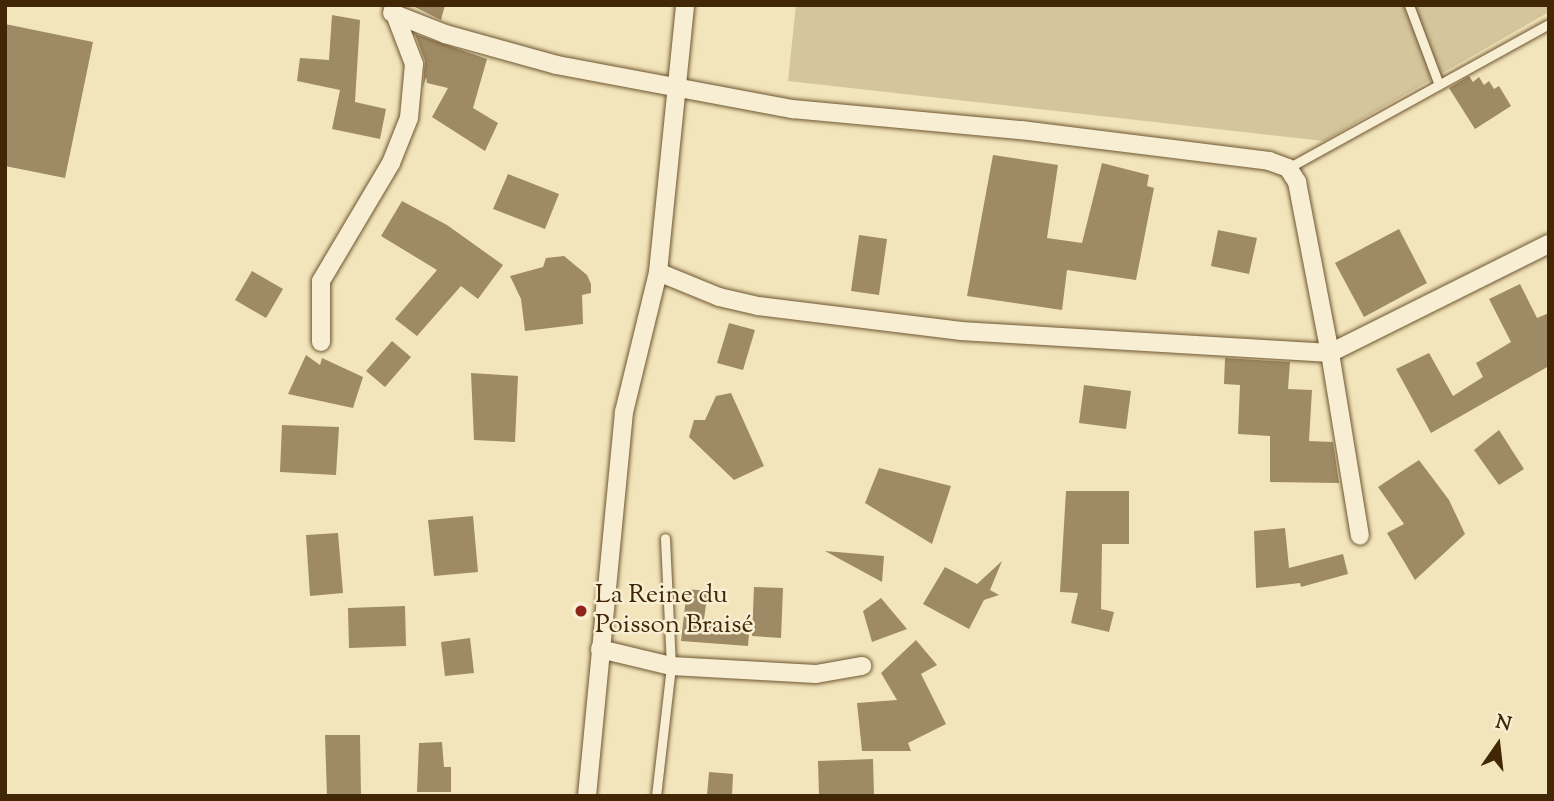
<!DOCTYPE html>
<meta charset="utf-8">
<style>
body{margin:0}
#map{position:relative;width:1554px;height:801px;overflow:hidden;background:#f3e5bb;font-family:"Sorts Mill Goudy",serif}
div>[style]{position:absolute}
.green>*{inset:0;background:#d5c59c}
.building>*{inset:0;background:#9e8a64}
.roads{filter:drop-shadow(0 0 2px #6e5632) drop-shadow(0 0 2px #6e5632)}
.lane>*{height:9px;margin:-4.5px;padding:0 4.5px;transform-origin:4.5px;border-radius:4.5px;background:#f7eed3}
.street>*{height:18px;margin:-9px;padding:0 9px;transform-origin:9px;border-radius:9px;background:#f7eed3}
.dots>*{width:19px;height:19px;translate:-50% -50%;box-sizing:border-box;border:4px solid #f7eed3;border-radius:50%}
span{translate:-50% -50%;white-space:nowrap;text-align:center;line-height:1.15;-webkit-text-stroke:5px #f7eed3;paint-order:stroke}
.poi-label{font-size:26px;color:#412705}
.left{translate:0 -50%;text-align:left}
.frame{position:absolute;inset:0;border:7px solid #412705;pointer-events:none}
.north{position:absolute;left:1463px;top:710px;width:70px;height:70px;-webkit-text-stroke:5px #f7eed3;paint-order:stroke;rotate:14deg;font-size:19px;font-weight:700;line-height:28px;text-align:center;color:#412705}
.north::after{content:'';display:block;margin:auto;width:24px;height:32px;background:#412705;clip-path:polygon(50% 0,100% 100%,50% 72%,0 100%)}
</style>
<div id="map">
<div class="green">
<i style="clip-path:polygon(796px 5px,1549px 5px,1549px 12px,1324px 141px,788px 81px)"></i>
</div>
<div class="building">
<i style="clip-path:polygon(411px 5px,445px 5px,441px 20px)"></i>
<i style="clip-path:polygon(332px 15px,360px 20px,355px 102px,386px 109px,380px 139px,332px 129px,340px 90px,297px 81px,300px 58px,329px 60px)"></i>
<i style="clip-path:polygon(5px 24px,93px 42px,65px 178px,5px 166px)"></i>
<i style="clip-path:polygon(415px 34px,487px 59px,473px 108px,498px 123px,485px 151px,432px 117px,448px 88px,427px 83px,426px 77px,423px 87px,425px 61px)"></i>
<i style="clip-path:polygon(1469px 76px,1473px 82px,1479px 77px,1484px 85px,1489px 81px,1494px 89px,1499px 86px,1511px 106px,1475px 129px,1449px 88px)"></i>
<i style="clip-path:polygon(993px 155px,1058px 165px,1047px 238px,1082px 243px,1102px 163px,1149px 175px,1147px 186px,1154px 188px,1136px 280px,1067px 270px,1062px 310px,967px 296px)"></i>
<i style="clip-path:polygon(508px 174px,559px 194px,545px 229px,493px 209px)"></i>
<i style="clip-path:polygon(402px 201px,447px 225px,503px 265px,478px 299px,461px 286px,417px 336px,395px 319px,437px 270px,381px 236px)"></i>
<i style="clip-path:polygon(1399px 229px,1427px 283px,1364px 317px,1335px 263px)"></i>
<i style="clip-path:polygon(1218px 230px,1257px 238px,1249px 274px,1211px 266px)"></i>
<i style="clip-path:polygon(859px 235px,887px 239px,879px 295px,851px 291px)"></i>
<i style="clip-path:polygon(564px 256px,587px 275px,591px 284px,591px 293px,582px 295px,583px 324px,525px 331px,521px 299px,510px 276px,543px 267px,546px 258px)"></i>
<i style="clip-path:polygon(252px 271px,283px 289px,266px 318px,235px 300px)"></i>
<i style="clip-path:polygon(1520px 284px,1537px 318px,1549px 313px,1549px 366px,1431px 433px,1396px 369px,1429px 353px,1453px 396px,1483px 377px,1476px 363px,1511px 342px,1489px 299px)"></i>
<i style="clip-path:polygon(729px 323px,755px 330px,743px 370px,717px 363px)"></i>
<i style="clip-path:polygon(392px 341px,411px 357px,385px 387px,366px 371px)"></i>
<i style="clip-path:polygon(306px 355px,320px 365px,322px 358px,363px 377px,353px 408px,288px 394px)"></i>
<i style="clip-path:polygon(1225px 358px,1290px 362px,1288px 389px,1312px 390px,1309px 441px,1333px 442px,1339px 483px,1270px 482px,1270px 436px,1238px 434px,1240px 385px,1224px 384px)"></i>
<i style="clip-path:polygon(471px 373px,518px 376px,515px 442px,474px 440px)"></i>
<i style="clip-path:polygon(1084px 385px,1131px 391px,1126px 429px,1079px 423px)"></i>
<i style="clip-path:polygon(731px 393px,764px 466px,734px 480px,689px 437px,694px 420px,705px 420px,716px 396px)"></i>
<i style="clip-path:polygon(282px 425px,339px 427px,336px 475px,280px 472px)"></i>
<i style="clip-path:polygon(1499px 430px,1524px 469px,1499px 485px,1474px 450px)"></i>
<i style="clip-path:polygon(1419px 460px,1449px 500px,1465px 534px,1415px 580px,1387px 533px,1404px 524px,1378px 487px)"></i>
<i style="clip-path:polygon(879px 468px,951px 486px,932px 544px,865px 503px)"></i>
<i style="clip-path:polygon(1066px 491px,1129px 491px,1129px 544px,1102px 544px,1101px 609px,1114px 612px,1109px 632px,1071px 623px,1078px 593px,1060px 592px)"></i>
<i style="clip-path:polygon(473px 516px,478px 572px,434px 576px,428px 520px)"></i>
<i style="clip-path:polygon(1285px 528px,1289px 568px,1343px 554px,1348px 574px,1301px 587px,1300px 583px,1256px 588px,1254px 531px)"></i>
<i style="clip-path:polygon(338px 533px,343px 593px,310px 596px,306px 535px)"></i>
<i style="clip-path:polygon(825px 551px,884px 556px,882px 582px)"></i>
<i style="clip-path:polygon(1002px 561px,990px 590px,999px 595px,984px 600px,969px 629px,923px 604px,945px 567px,977px 584px)"></i>
<i style="clip-path:polygon(754px 587px,783px 588px,781px 638px,752px 636px)"></i>
<i style="clip-path:polygon(687px 589px,708px 591px,704px 619px,750px 622px,748px 646px,681px 641px)"></i>
<i style="clip-path:polygon(881px 598px,907px 629px,872px 642px,863px 611px)"></i>
<i style="clip-path:polygon(405px 606px,406px 646px,349px 648px,348px 608px)"></i>
<i style="clip-path:polygon(470px 638px,474px 673px,445px 676px,441px 642px)"></i>
<i style="clip-path:polygon(916px 640px,937px 665px,921px 674px,946px 724px,908px 743px,911px 751px,862px 751px,857px 703px,897px 700px,881px 673px)"></i>
<i style="clip-path:polygon(325px 735px,360px 735px,361px 796px,327px 796px)"></i>
<i style="clip-path:polygon(442px 742px,444px 767px,451px 767px,451px 792px,417px 792px,419px 743px)"></i>
<i style="clip-path:polygon(873px 759px,874px 796px,819px 796px,818px 761px)"></i>
<i style="clip-path:polygon(709px 772px,733px 774px,732px 796px,707px 796px)"></i>
</div>
<div class="roads">
<div class="lane">
<i style="left:1409px;top:5px;width:85px;rotate:69.4deg"></i>
<i style="left:1288px;top:168px;width:298px;rotate:-28.9deg"></i>
<i style="left:656px;top:796px;width:131px;rotate:-83.4deg"></i>
<i style="left:671px;top:666px;width:128px;rotate:-92.7deg"></i>
</div>
<div class="street">
<i style="left:392px;top:13px;width:57px;rotate:21.6deg"></i>
<i style="left:445px;top:34px;width:116px;rotate:15.5deg"></i>
<i style="left:557px;top:65px;width:240px;rotate:10.6deg"></i>
<i style="left:793px;top:109px;width:229px;rotate:5.3deg"></i>
<i style="left:1021px;top:130px;width:250px;rotate:7.1deg"></i>
<i style="left:1269px;top:161px;width:20px;rotate:20deg"></i>
<i style="left:1288px;top:168px;width:17px;rotate:57deg"></i>
<i style="left:1297px;top:182px;width:174px;rotate:79.1deg"></i>
<i style="left:1330px;top:353px;width:185px;rotate:80.7deg"></i>
<i style="left:658px;top:272px;width:66px;rotate:22.3deg"></i>
<i style="left:719px;top:297px;width:40px;rotate:13deg"></i>
<i style="left:758px;top:306px;width:205px;rotate:7deg"></i>
<i style="left:961px;top:331px;width:370px;rotate:3.4deg"></i>
<i style="left:1330px;top:353px;width:245px;rotate:-26.5deg"></i>
<i style="left:321px;top:342px;width:61px;rotate:-90deg"></i>
<i style="left:321px;top:281px;width:137px;rotate:-59.3deg"></i>
<i style="left:391px;top:163px;width:48px;rotate:-68.2deg"></i>
<i style="left:409px;top:118px;width:54px;rotate:-84.7deg"></i>
<i style="left:414px;top:64px;width:59px;rotate:-110.9deg"></i>
<i style="left:600px;top:649px;width:73px;rotate:13.5deg"></i>
<i style="left:671px;top:666px;width:145px;rotate:3.2deg"></i>
<i style="left:816px;top:674px;width:47px;rotate:-9.9deg"></i>
<i style="left:587px;top:796px;width:386px;rotate:-84.5deg"></i>
<i style="left:624px;top:412px;width:144px;rotate:-76.3deg"></i>
<i style="left:658px;top:272px;width:268px;rotate:-84.2deg"></i>
</div>
</div>
<div class="dots">
<i style="left:581px;top:611px;background:#8f2418"></i>
</div>
<div class="poi-label">
<span class="left" style="left:595px;top:611px">La Reine du<br>Poisson Braisé</span>
</div>
<div class="frame"></div>
<div class="north">N</div>
</div>
